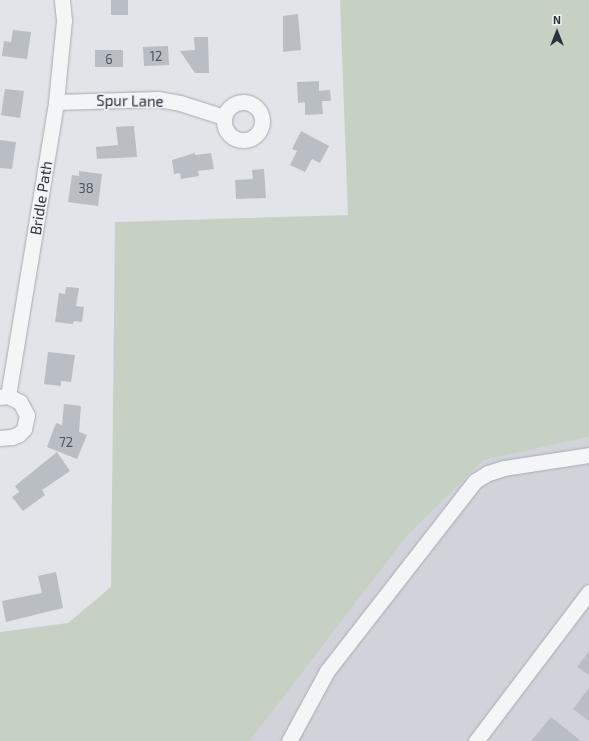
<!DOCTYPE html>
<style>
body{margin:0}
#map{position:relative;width:589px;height:741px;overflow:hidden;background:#e1e4e8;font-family:"Exo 2",sans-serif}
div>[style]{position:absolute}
.built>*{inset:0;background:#d0d3da}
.green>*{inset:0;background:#c7d1c3}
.building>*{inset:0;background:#b9bdc4}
.roads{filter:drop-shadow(0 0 1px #a7abb2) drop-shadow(0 0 1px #a7abb2)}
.minor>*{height:15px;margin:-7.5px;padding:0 7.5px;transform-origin:7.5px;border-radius:7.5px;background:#f4f5f7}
.minor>.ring{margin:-7.5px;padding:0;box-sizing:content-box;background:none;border:15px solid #f4f5f7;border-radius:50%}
span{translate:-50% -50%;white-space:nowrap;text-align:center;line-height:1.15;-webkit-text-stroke:3px #f1f3f6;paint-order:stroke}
.number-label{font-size:13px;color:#4e5560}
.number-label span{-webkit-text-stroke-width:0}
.street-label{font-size:15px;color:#2b323e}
.north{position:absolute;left:537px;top:12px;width:40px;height:40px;-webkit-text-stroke:3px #f1f3f6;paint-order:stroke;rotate:0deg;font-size:11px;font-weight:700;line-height:16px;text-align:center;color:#2b323e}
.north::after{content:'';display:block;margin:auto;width:14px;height:18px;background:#2b323e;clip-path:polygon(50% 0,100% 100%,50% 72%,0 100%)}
</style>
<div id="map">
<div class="built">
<i style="clip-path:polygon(589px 437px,589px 741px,250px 741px,407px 536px,484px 460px)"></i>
</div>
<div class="green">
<i style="clip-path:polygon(340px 0,589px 0,589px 437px,484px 460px,407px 536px,250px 741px,0 741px,0 632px,68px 623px,111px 587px,115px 222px,348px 215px)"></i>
</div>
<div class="building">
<i style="clip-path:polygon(111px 0,128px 0,128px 15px,111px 15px)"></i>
<i style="clip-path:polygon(298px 14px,301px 50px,283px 52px,283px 16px)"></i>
<i style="clip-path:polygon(13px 30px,31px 32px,27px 59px,2px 56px,4px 41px,11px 42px)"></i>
<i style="clip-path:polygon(194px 37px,208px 37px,209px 73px,195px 73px,180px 51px,195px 50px)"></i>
<i style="clip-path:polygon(168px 46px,169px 65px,144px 66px,143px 47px)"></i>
<i style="clip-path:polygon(95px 50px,123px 50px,123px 67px,95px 67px)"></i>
<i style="clip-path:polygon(319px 81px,319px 91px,330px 90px,331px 101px,322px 101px,323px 114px,305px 115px,305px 102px,298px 103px,297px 82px)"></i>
<i style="clip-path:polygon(5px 89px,24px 91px,20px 118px,1px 115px)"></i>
<i style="clip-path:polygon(134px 126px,137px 157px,97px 159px,96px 147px,118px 145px,116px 127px)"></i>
<i style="clip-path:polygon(301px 131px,329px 146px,320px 163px,312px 159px,305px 172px,290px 165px,297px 151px,292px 149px)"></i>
<i style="clip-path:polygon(0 140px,16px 142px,12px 169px,0 168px)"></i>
<i style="clip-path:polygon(194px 153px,196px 155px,211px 153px,214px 169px,198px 171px,199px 176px,181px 179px,180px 173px,174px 174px,172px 160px)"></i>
<i style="clip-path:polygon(264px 169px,266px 198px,236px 199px,235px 180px,253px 179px,252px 170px)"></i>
<i style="clip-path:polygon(79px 171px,102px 174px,98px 206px,68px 202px,72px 175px,79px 176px)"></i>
<i style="clip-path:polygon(66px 287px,79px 288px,76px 306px,84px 307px,82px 322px,74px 321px,73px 324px,55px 322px,59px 293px,65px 294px)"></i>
<i style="clip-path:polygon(48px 352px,75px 355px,71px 382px,61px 381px,61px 386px,44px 384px)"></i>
<i style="clip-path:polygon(64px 404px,81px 406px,79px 432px,87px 435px,77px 459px,47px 447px,56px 423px,62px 425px)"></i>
<i style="clip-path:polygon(57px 452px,70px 471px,42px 490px,45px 495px,23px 511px,12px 497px,19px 492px,15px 486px)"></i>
<i style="clip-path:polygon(56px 572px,63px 608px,6px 622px,2px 601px,42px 593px,38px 576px)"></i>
<i style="clip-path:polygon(589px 651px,589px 675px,577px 667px)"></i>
<i style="clip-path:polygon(589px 688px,589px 721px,573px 709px)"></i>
<i style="clip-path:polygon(551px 717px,581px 741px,531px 741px)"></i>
</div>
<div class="roads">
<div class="minor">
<i style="left:56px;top:102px;width:102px;rotate:-1.7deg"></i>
<i style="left:158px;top:99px;width:22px;rotate:10deg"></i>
<i style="left:180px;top:103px;width:46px;rotate:17.7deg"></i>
<i class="ring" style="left:224px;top:102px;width:23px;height:23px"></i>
<i style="left:8px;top:396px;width:298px;rotate:-80.7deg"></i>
<i style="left:56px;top:102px;width:82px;rotate:-84.4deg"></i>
<i style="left:64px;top:20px;width:20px;rotate:-96deg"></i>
<i style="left:0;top:397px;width:8px;rotate:-7deg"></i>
<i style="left:8px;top:396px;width:13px;rotate:27deg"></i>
<i style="left:20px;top:402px;width:15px;rotate:62deg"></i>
<i style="left:27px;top:415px;width:14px;rotate:102deg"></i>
<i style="left:24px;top:429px;width:7px;rotate:135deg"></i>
<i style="left:19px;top:434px;width:8px;rotate:157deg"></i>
<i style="left:12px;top:437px;width:12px;rotate:175deg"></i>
<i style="left:289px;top:741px;width:80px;rotate:-61.5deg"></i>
<i style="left:327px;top:671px;width:241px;rotate:-52.1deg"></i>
<i style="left:475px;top:481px;width:15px;rotate:-32deg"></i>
<i style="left:488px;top:473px;width:17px;rotate:-17deg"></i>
<i style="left:504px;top:468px;width:86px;rotate:-8.7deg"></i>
<i style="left:476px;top:741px;width:187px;rotate:-52.8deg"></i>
</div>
</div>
<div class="number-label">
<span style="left:156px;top:56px">12</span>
<span style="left:109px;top:59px">6</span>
<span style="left:86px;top:188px">38</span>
<span style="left:66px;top:442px">72</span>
</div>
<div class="street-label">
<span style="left:130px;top:101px;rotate:1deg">Spur Lane</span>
<span style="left:41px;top:198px;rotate:-81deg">Bridle Path</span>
</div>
<div class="north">N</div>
</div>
